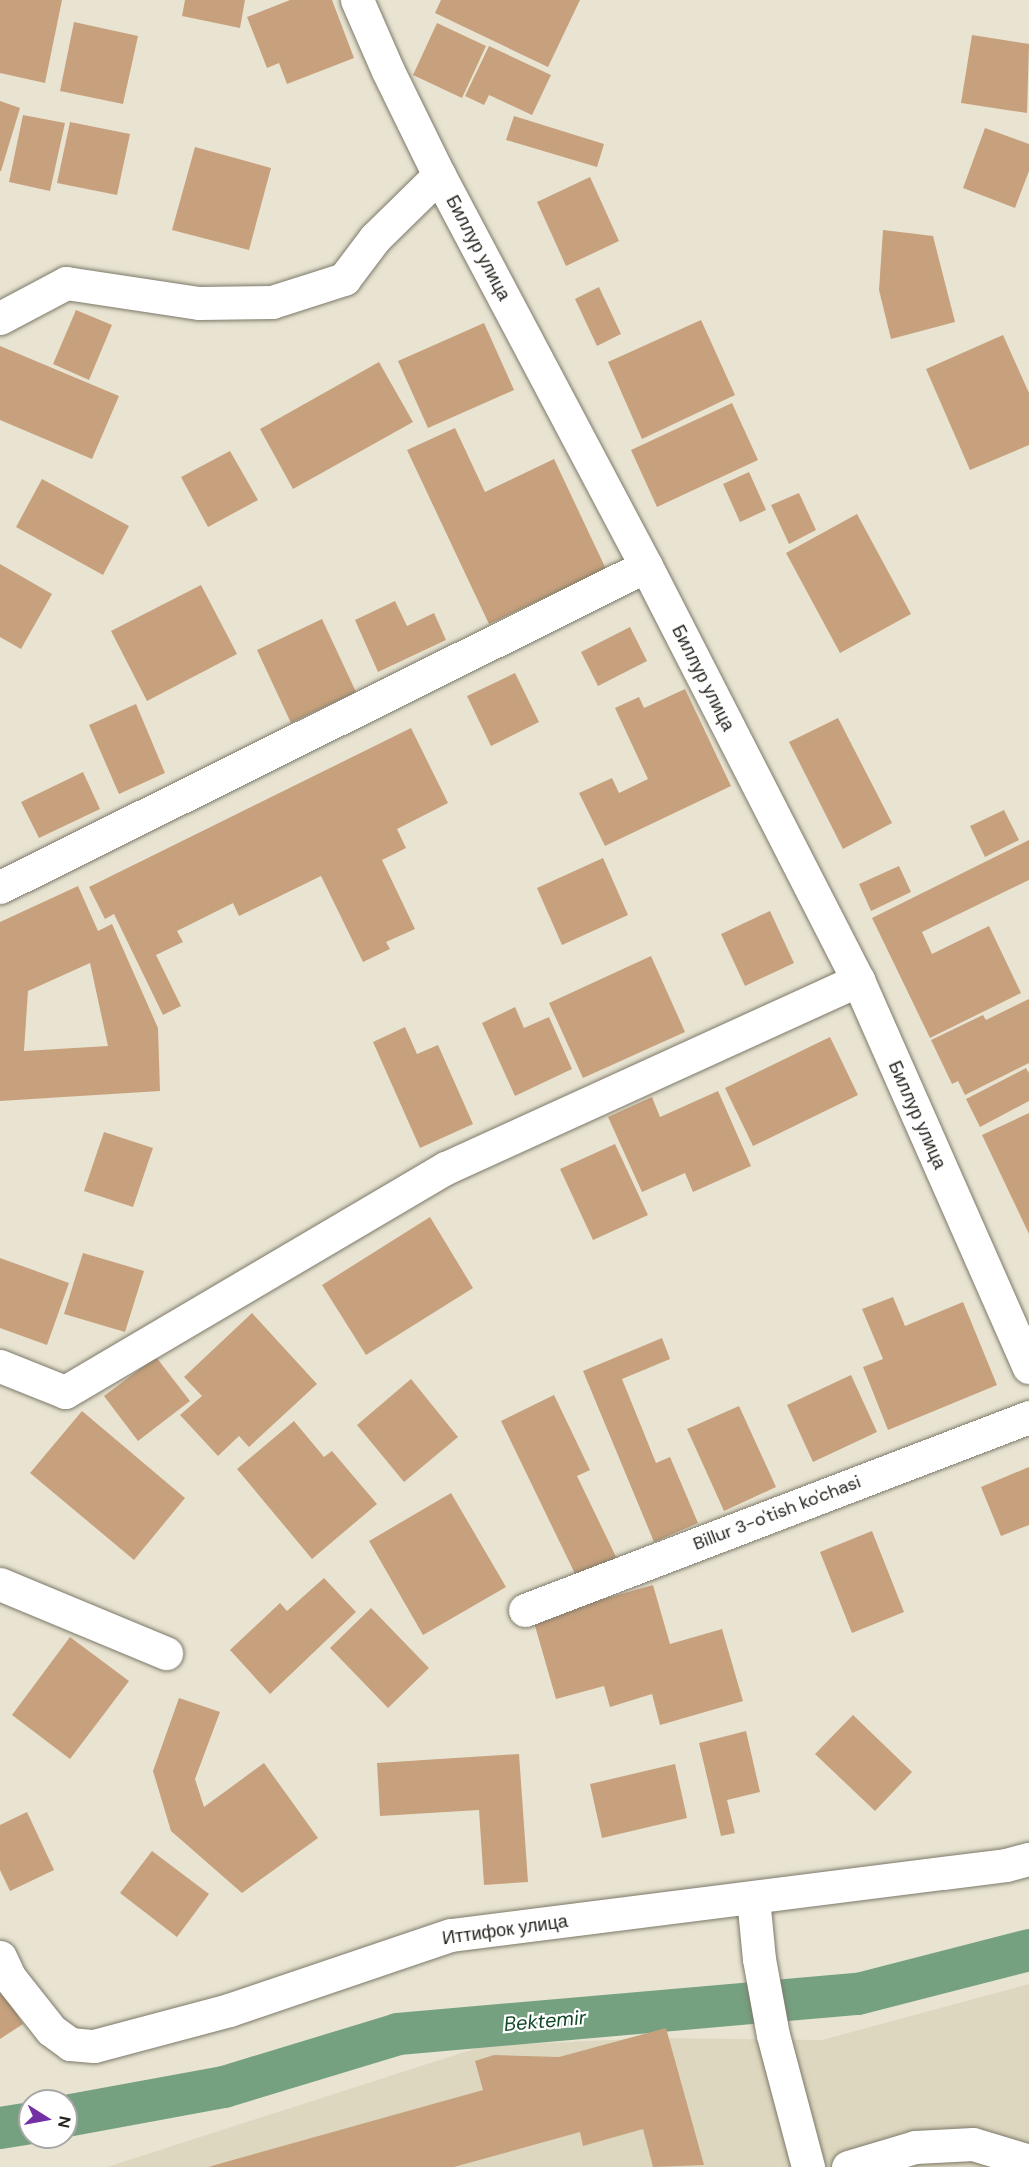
<!DOCTYPE html>
<meta charset="utf-8">
<style>
body{margin:0}
#map{position:relative;width:1029px;height:2167px;overflow:hidden;background:#e9e4d2;font-family:"DM Sans",sans-serif}
div>[style]{position:absolute}
.built>*{inset:0;background:#ddd7bf}
.canal>*{height:42px;margin:-21px;padding:0 21px;transform-origin:21px;border-radius:21px;background:#75a181}
.building>*{inset:0;background:#c7a17d}
.roads{filter:drop-shadow(0 0 2px #7d7969) drop-shadow(0 0 2px #7d7969)}
.minor>*{height:33px;margin:-16.5px;padding:0 16.5px;transform-origin:16.5px;border-radius:16.5px;background:#fff}
span{translate:-50% -50%;white-space:nowrap;text-align:center;line-height:1.15;-webkit-text-stroke:4.5px #fff;paint-order:stroke}
.street-label{font-size:18px;color:#26241e}
.water-label{font-size:20px;color:#124727;font-style:italic}
.north{position:absolute;left:18px;top:2089px;width:60px;height:60px;box-sizing:border-box;background:#fff;border:2px solid #a8a7a5;border-radius:50%;rotate:101deg;font-size:16px;font-weight:700;line-height:24px;text-align:center;color:#26241e}
.north::after{content:'';display:block;margin:auto;width:21px;height:27px;background:#732fa4;clip-path:polygon(50% 0,100% 100%,50% 72%,0 100%)}
</style>
<div id="map">
<div class="built">
<i style="clip-path:polygon(1029px 1984px,1029px 2167px,107px 2167px,483px 2046px,655px 2038px,822px 2040px)"></i>
</div>
<div class="canal">
<i style="left:66px;top:2116px;width:161px;rotate:-10.4deg"></i>
<i style="left:224px;top:2087px;width:182px;rotate:-16.9deg"></i>
<i style="left:398px;top:2034px;width:462px;rotate:-5deg"></i>
<i style="left:858px;top:1994px;width:177px;rotate:-14.4deg"></i>
<i style="left:0;top:2128px;width:30px;rotate:-9deg"></i>
</div>
<div class="building">
<i style="clip-path:polygon(0 0,62px 0,45px 83px,0 73px)"></i>
<i style="clip-path:polygon(185px 0,245px 0,240px 28px,182px 16px)"></i>
<i style="clip-path:polygon(290px 0,332px 0,354px 58px,287px 84px,279px 63px,267px 68px,247px 17px)"></i>
<i style="clip-path:polygon(441px 0,580px 0,548px 67px,435px 13px)"></i>
<i style="clip-path:polygon(74px 22px,138px 36px,123px 104px,60px 91px)"></i>
<i style="clip-path:polygon(437px 23px,486px 46px,462px 98px,413px 75px)"></i>
<i style="clip-path:polygon(972px 35px,1029px 44px,1027px 113px,961px 103px)"></i>
<i style="clip-path:polygon(489px 46px,551px 75px,532px 115px,489px 95px,484px 105px,465px 96px)"></i>
<i style="clip-path:polygon(0 101px,20px 108px,1px 171px,0 171px)"></i>
<i style="clip-path:polygon(23px 115px,65px 123px,50px 191px,9px 182px)"></i>
<i style="clip-path:polygon(514px 116px,604px 144px,597px 167px,506px 140px)"></i>
<i style="clip-path:polygon(70px 122px,130px 134px,117px 195px,57px 183px)"></i>
<i style="clip-path:polygon(985px 128px,1029px 144px,1029px 171px,1015px 208px,963px 188px)"></i>
<i style="clip-path:polygon(195px 147px,271px 168px,249px 250px,172px 230px)"></i>
<i style="clip-path:polygon(590px 177px,619px 241px,566px 266px,537px 202px)"></i>
<i style="clip-path:polygon(883px 230px,933px 236px,955px 322px,891px 339px,879px 290px)"></i>
<i style="clip-path:polygon(599px 287px,621px 334px,597px 346px,575px 299px)"></i>
<i style="clip-path:polygon(76px 310px,112px 325px,89px 380px,53px 364px)"></i>
<i style="clip-path:polygon(701px 320px,735px 395px,642px 439px,608px 362px)"></i>
<i style="clip-path:polygon(484px 323px,514px 390px,428px 428px,398px 361px)"></i>
<i style="clip-path:polygon(1003px 335px,1029px 393px,1029px 445px,970px 470px,926px 369px)"></i>
<i style="clip-path:polygon(0 346px,119px 396px,92px 459px,0 420px)"></i>
<i style="clip-path:polygon(379px 362px,413px 422px,293px 489px,260px 429px)"></i>
<i style="clip-path:polygon(732px 403px,758px 460px,657px 507px,631px 450px)"></i>
<i style="clip-path:polygon(455px 428px,485px 492px,554px 459px,606px 569px,489px 624px,407px 450px)"></i>
<i style="clip-path:polygon(230px 451px,258px 500px,208px 527px,181px 477px)"></i>
<i style="clip-path:polygon(749px 472px,766px 510px,740px 522px,723px 484px)"></i>
<i style="clip-path:polygon(42px 479px,129px 526px,103px 575px,16px 527px)"></i>
<i style="clip-path:polygon(799px 493px,816px 530px,789px 544px,771px 505px)"></i>
<i style="clip-path:polygon(857px 514px,911px 614px,840px 653px,786px 553px)"></i>
<i style="clip-path:polygon(0 564px,52px 594px,21px 649px,0 637px)"></i>
<i style="clip-path:polygon(201px 585px,237px 654px,147px 701px,111px 631px)"></i>
<i style="clip-path:polygon(395px 601px,407px 626px,434px 613px,446px 640px,378px 672px,355px 620px)"></i>
<i style="clip-path:polygon(322px 619px,356px 692px,291px 723px,257px 650px)"></i>
<i style="clip-path:polygon(630px 627px,647px 661px,598px 686px,581px 652px)"></i>
<i style="clip-path:polygon(515px 673px,539px 722px,491px 746px,467px 696px)"></i>
<i style="clip-path:polygon(685px 689px,731px 786px,605px 846px,579px 793px,612px 778px,619px 793px,648px 779px,615px 708px,639px 697px,644px 708px)"></i>
<i style="clip-path:polygon(136px 704px,165px 773px,119px 794px,89px 725px)"></i>
<i style="clip-path:polygon(838px 718px,892px 823px,843px 849px,789px 742px)"></i>
<i style="clip-path:polygon(411px 728px,448px 803px,397px 829px,406px 848px,382px 860px,415px 929px,386px 942px,390px 949px,363px 962px,321px 876px,239px 916px,233px 903px,177px 931px,183px 942px,156px 955px,181px 1006px,163px 1015px,114px 914px,105px 919px,89px 887px)"></i>
<i style="clip-path:polygon(83px 772px,100px 809px,39px 838px,21px 802px)"></i>
<i style="clip-path:polygon(1004px 810px,1019px 840px,985px 857px,970px 826px)"></i>
<i style="clip-path:polygon(1029px 840px,1029px 880px,922px 932px,932px 954px,989px 926px,1021px 993px,930px 1038px,872px 918px)"></i>
<i style="clip-path:polygon(603px 858px,628px 915px,562px 945px,537px 888px)"></i>
<i style="clip-path:polygon(899px 866px,911px 892px,871px 911px,859px 884px)"></i>
<i style="clip-path:polygon(evenodd,78px 886px,98px 931px,112px 924px,158px 1028px,160px 1091px,0 1101px,0 922px,78px 886px,90px 963px,108px 1046px,24px 1051px,28px 991px,90px 963px)"></i>
<i style="clip-path:polygon(770px 911px,794px 963px,745px 986px,721px 934px)"></i>
<i style="clip-path:polygon(651px 956px,685px 1032px,583px 1078px,549px 1003px)"></i>
<i style="clip-path:polygon(1029px 999px,1029px 1063px,965px 1095px,958px 1081px,952px 1084px,931px 1040px,983px 1015px,986px 1020px)"></i>
<i style="clip-path:polygon(515px 1007px,524px 1028px,549px 1017px,572px 1069px,515px 1096px,482px 1023px)"></i>
<i style="clip-path:polygon(405px 1027px,417px 1054px,438px 1045px,473px 1124px,420px 1148px,373px 1042px)"></i>
<i style="clip-path:polygon(830px 1037px,858px 1095px,753px 1146px,725px 1088px)"></i>
<i style="clip-path:polygon(1026px 1068px,1029px 1073px,1029px 1101px,980px 1127px,966px 1099px)"></i>
<i style="clip-path:polygon(718px 1091px,751px 1166px,693px 1192px,685px 1173px,642px 1192px,608px 1117px,652px 1097px,660px 1117px)"></i>
<i style="clip-path:polygon(1029px 1113px,1029px 1234px,982px 1135px)"></i>
<i style="clip-path:polygon(104px 1132px,153px 1148px,133px 1207px,84px 1191px)"></i>
<i style="clip-path:polygon(615px 1144px,648px 1215px,593px 1240px,560px 1169px)"></i>
<i style="clip-path:polygon(430px 1217px,473px 1288px,366px 1355px,322px 1285px)"></i>
<i style="clip-path:polygon(83px 1253px,144px 1271px,125px 1332px,64px 1314px)"></i>
<i style="clip-path:polygon(0 1258px,69px 1283px,47px 1345px,0 1328px)"></i>
<i style="clip-path:polygon(893px 1297px,905px 1326px,963px 1302px,997px 1385px,888px 1430px,863px 1367px,883px 1359px,862px 1309px)"></i>
<i style="clip-path:polygon(252px 1313px,317px 1384px,249px 1447px,239px 1436px,218px 1456px,180px 1415px,202px 1396px,184px 1377px)"></i>
<i style="clip-path:polygon(662px 1338px,670px 1359px,622px 1379px,656px 1463px,670px 1457px,698px 1523px,654px 1542px,583px 1371px)"></i>
<i style="clip-path:polygon(156px 1357px,190px 1401px,138px 1441px,104px 1396px)"></i>
<i style="clip-path:polygon(851px 1375px,877px 1432px,813px 1462px,787px 1405px)"></i>
<i style="clip-path:polygon(411px 1379px,458px 1437px,404px 1482px,357px 1425px)"></i>
<i style="clip-path:polygon(554px 1395px,590px 1470px,577px 1476px,619px 1563px,579px 1582px,501px 1421px)"></i>
<i style="clip-path:polygon(739px 1406px,776px 1487px,724px 1511px,687px 1429px)"></i>
<i style="clip-path:polygon(82px 1411px,185px 1498px,134px 1560px,30px 1473px)"></i>
<i style="clip-path:polygon(294px 1421px,324px 1457px,332px 1451px,377px 1504px,312px 1559px,237px 1469px)"></i>
<i style="clip-path:polygon(1029px 1467px,1029px 1525px,1001px 1536px,981px 1487px)"></i>
<i style="clip-path:polygon(451px 1493px,506px 1587px,423px 1635px,369px 1541px)"></i>
<i style="clip-path:polygon(872px 1531px,904px 1612px,852px 1633px,820px 1552px)"></i>
<i style="clip-path:polygon(324px 1578px,356px 1612px,270px 1694px,230px 1650px,280px 1603px,287px 1611px)"></i>
<i style="clip-path:polygon(653px 1585px,670px 1644px,722px 1629px,743px 1701px,660px 1725px,652px 1694px,610px 1707px,604px 1686px,556px 1699px,533px 1619px)"></i>
<i style="clip-path:polygon(371px 1608px,429px 1668px,388px 1708px,330px 1648px)"></i>
<i style="clip-path:polygon(70px 1637px,129px 1681px,70px 1759px,12px 1715px)"></i>
<i style="clip-path:polygon(179px 1698px,220px 1712px,195px 1779px,204px 1807px,264px 1763px,318px 1838px,242px 1893px,171px 1831px,153px 1771px)"></i>
<i style="clip-path:polygon(853px 1715px,912px 1772px,875px 1811px,815px 1754px)"></i>
<i style="clip-path:polygon(746px 1731px,760px 1792px,727px 1800px,735px 1833px,721px 1836px,699px 1743px)"></i>
<i style="clip-path:polygon(519px 1754px,528px 1882px,484px 1885px,479px 1810px,380px 1816px,377px 1763px)"></i>
<i style="clip-path:polygon(675px 1764px,687px 1818px,602px 1838px,590px 1784px)"></i>
<i style="clip-path:polygon(27px 1812px,54px 1870px,10px 1891px,0 1870px,0 1825px)"></i>
<i style="clip-path:polygon(152px 1851px,209px 1894px,177px 1937px,120px 1893px)"></i>
<i style="clip-path:polygon(0 1987px,23px 2024px,0 2039px)"></i>
<i style="clip-path:polygon(666px 2028px,704px 2165px,653px 2167px,643px 2129px,583px 2146px,580px 2132px,454px 2167px,208px 2167px,483px 2090px,475px 2061px,494px 2055px,559px 2057px)"></i>
</div>
<div class="roads">
<div class="minor">
<i style="left:357px;top:0;width:77px;rotate:66.4deg"></i>
<i style="left:388px;top:71px;width:116px;rotate:63.9deg"></i>
<i style="left:439px;top:175px;width:442px;rotate:62.1deg"></i>
<i style="left:646px;top:566px;width:465px;rotate:62.9deg"></i>
<i style="left:858px;top:980px;width:423px;rotate:66.2deg"></i>
<i style="left:0;top:318px;width:75px;rotate:-27.9deg"></i>
<i style="left:66px;top:283px;width:134px;rotate:8.6deg"></i>
<i style="left:199px;top:303px;width:73px;rotate:-0.8deg"></i>
<i style="left:272px;top:302px;width:76px;rotate:-17.7deg"></i>
<i style="left:344px;top:279px;width:51px;rotate:-52.9deg"></i>
<i style="left:375px;top:238px;width:90px;rotate:-44.5deg"></i>
<i style="left:0;top:887px;width:721px;rotate:-26.42deg"></i>
<i style="left:0;top:1366px;width:70px;rotate:21.8deg"></i>
<i style="left:65px;top:1392px;width:442px;rotate:-30.5deg"></i>
<i style="left:446px;top:1168px;width:453px;rotate:-24.5deg"></i>
<i style="left:0;top:1584px;width:180px;rotate:22.6deg"></i>
<i style="left:525px;top:1610px;width:540px;rotate:-20.95deg"></i>
<i style="left:753px;top:1898px;width:61px;rotate:84.4deg"></i>
<i style="left:759px;top:1959px;width:77px;rotate:79.6deg"></i>
<i style="left:773px;top:2035px;width:137px;rotate:75.1deg"></i>
<i style="left:0;top:1957px;width:23px;rotate:65deg"></i>
<i style="left:10px;top:1978px;width:66px;rotate:51.7deg"></i>
<i style="left:51px;top:2030px;width:24px;rotate:36deg"></i>
<i style="left:70px;top:2044px;width:24px;rotate:5deg"></i>
<i style="left:94px;top:2046px;width:140px;rotate:-14.9deg"></i>
<i style="left:229px;top:2010px;width:234px;rotate:-18.7deg"></i>
<i style="left:451px;top:1935px;width:559px;rotate:-7.19deg"></i>
<i style="left:1006px;top:1865px;width:24px;rotate:-15deg"></i>
<i style="left:848px;top:2167px;width:70px;rotate:-16.6deg"></i>
<i style="left:915px;top:2147px;width:58px;rotate:-3deg"></i>
<i style="left:973px;top:2144px;width:59px;rotate:16.9deg"></i>
</div>
</div>
<div class="street-label">
<span style="left:478px;top:248px;rotate:62deg">Биллур улица</span>
<span style="left:703px;top:678px;rotate:63deg">Биллур улица</span>
<span style="left:917px;top:1115px;rotate:66deg">Биллур улица</span>
<span style="left:777px;top:1513px;rotate:-21deg">Billur 3-o'tish ko'chasi</span>
<span style="left:505px;top:1930px;rotate:-8deg">Иттифок улица</span>
</div>
<div class="water-label">
<span style="left:545px;top:2021px;rotate:-5deg">Bektemir</span>
</div>
<div class="north">N</div>
</div>
